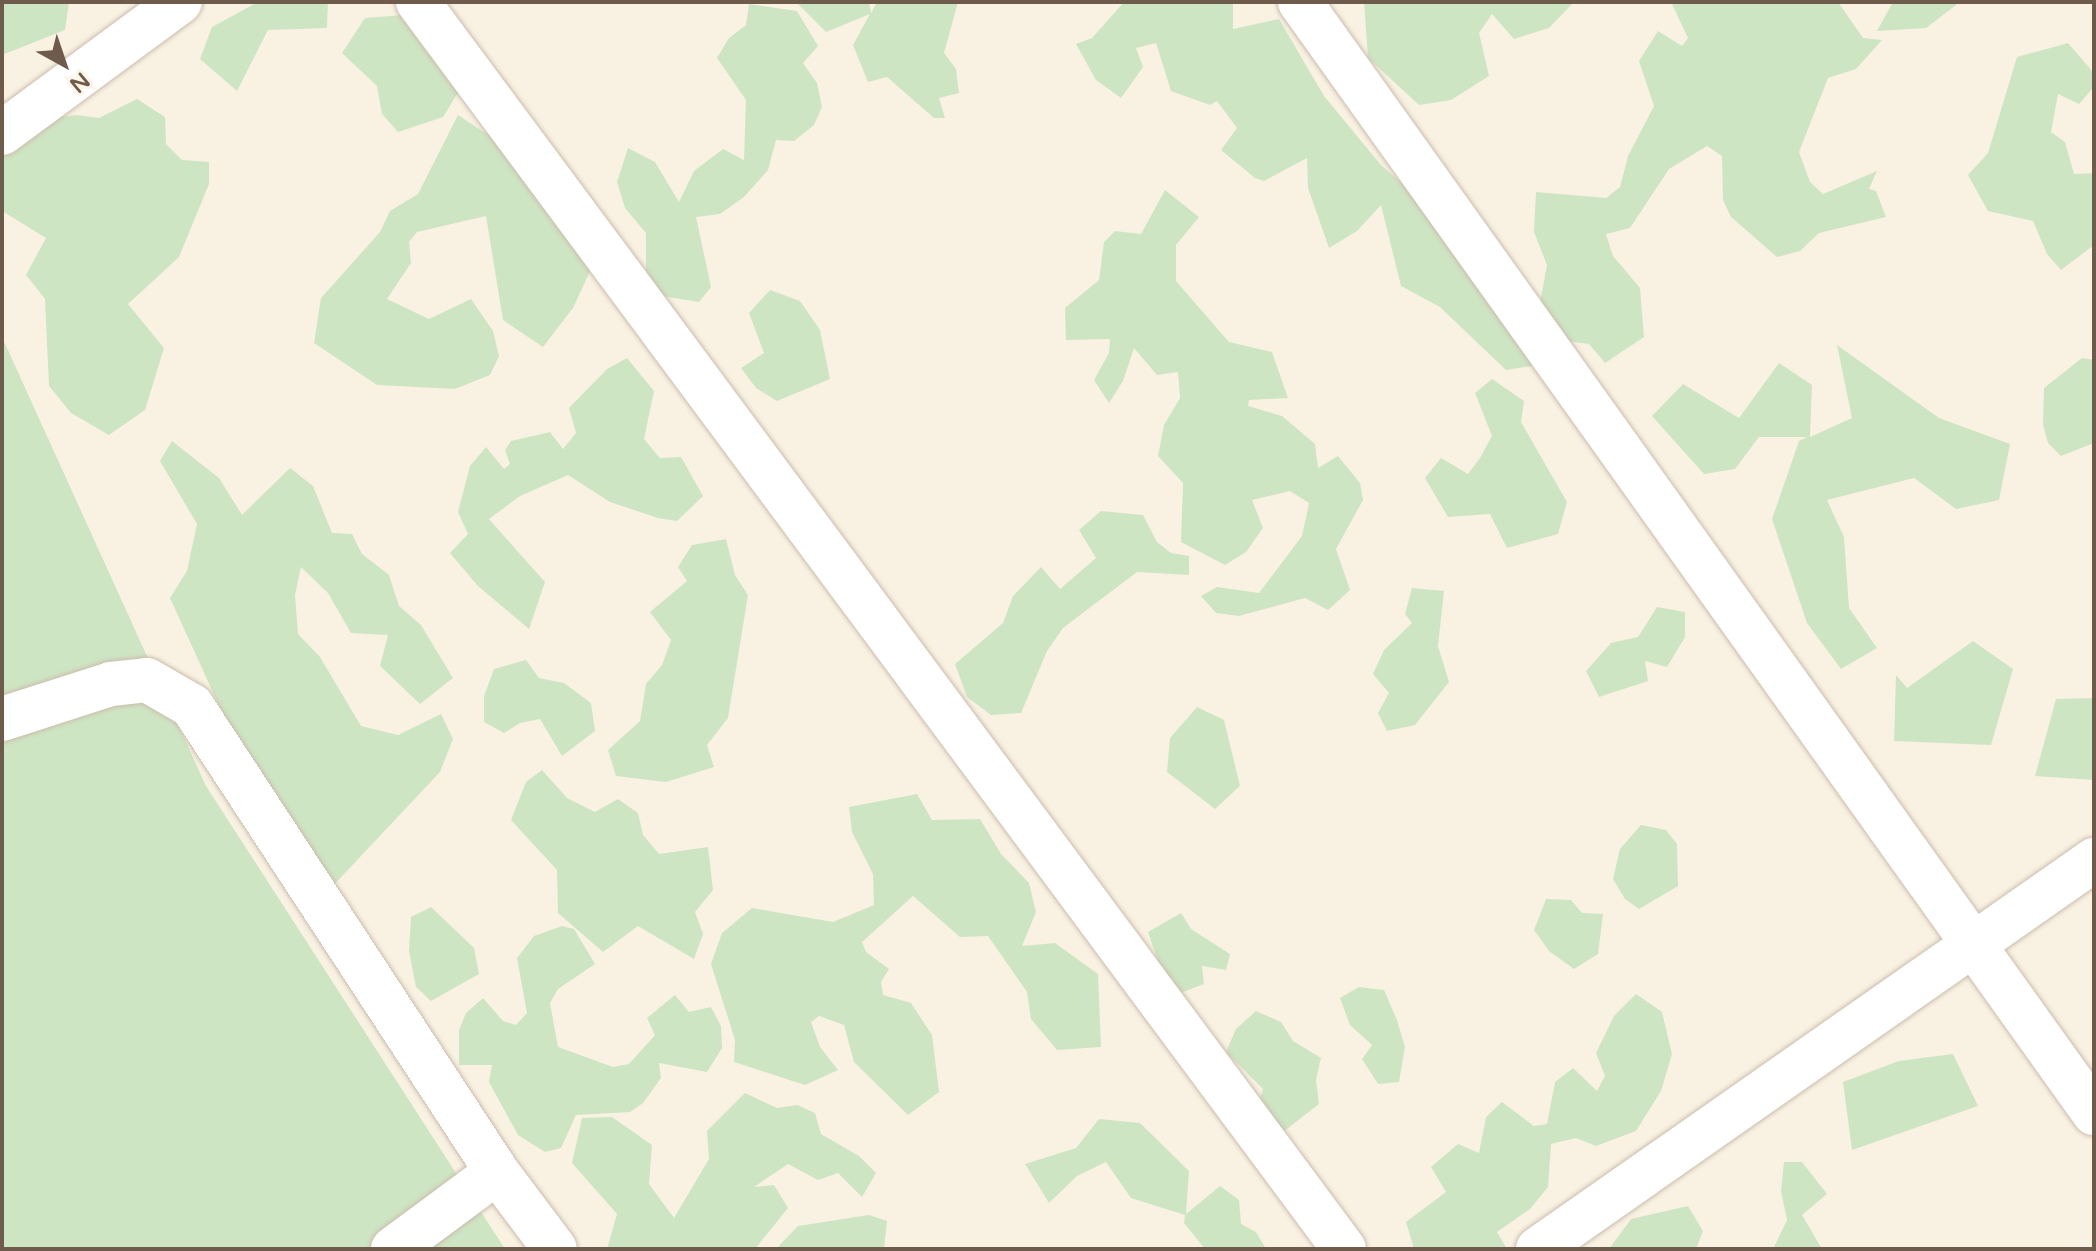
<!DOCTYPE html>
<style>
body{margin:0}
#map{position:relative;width:2096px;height:1251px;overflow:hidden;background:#f9f2e3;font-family:"Varela Round",sans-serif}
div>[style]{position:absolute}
.green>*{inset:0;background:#cee5c3}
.roads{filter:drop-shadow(0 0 2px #cbbdad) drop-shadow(0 0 2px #cbbdad)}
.minor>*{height:44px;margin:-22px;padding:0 22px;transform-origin:22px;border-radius:22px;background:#fff}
span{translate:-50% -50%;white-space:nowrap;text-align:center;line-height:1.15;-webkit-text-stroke:6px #fdf6e8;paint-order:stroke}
.frame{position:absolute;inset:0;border:4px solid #6e5b4c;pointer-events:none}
.north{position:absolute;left:24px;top:24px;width:80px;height:80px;-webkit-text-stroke:6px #fdf6e8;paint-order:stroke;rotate:140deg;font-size:22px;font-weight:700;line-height:32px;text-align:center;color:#6e5b4c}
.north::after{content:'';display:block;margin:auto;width:28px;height:36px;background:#6e5b4c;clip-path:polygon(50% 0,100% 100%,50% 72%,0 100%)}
</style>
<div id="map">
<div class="green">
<i style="clip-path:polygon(2px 2px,69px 2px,65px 30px,2px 55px)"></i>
<i style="clip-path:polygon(258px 2px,328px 2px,327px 28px,268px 30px,237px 91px,200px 59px,212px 27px)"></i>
<i style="clip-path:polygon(796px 2px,869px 2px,871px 13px,877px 2px,958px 2px,944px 53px,956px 69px,959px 93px,939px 98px,945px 118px,934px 118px,887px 77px,868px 82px,853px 45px,870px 14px,826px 32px)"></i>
<i style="clip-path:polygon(1124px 2px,1233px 2px,1233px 29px,1279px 19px,1324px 96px,1381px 165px,1458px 233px,1557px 362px,1506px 370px,1440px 307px,1401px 286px,1381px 205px,1357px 231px,1329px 248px,1308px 188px,1307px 158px,1264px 181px,1255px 178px,1221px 150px,1237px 128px,1217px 101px,1210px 105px,1171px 91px,1156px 43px,1136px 48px,1143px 67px,1121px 98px,1096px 80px,1076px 44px,1092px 38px)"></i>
<i style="clip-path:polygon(1364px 2px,1574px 2px,1549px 28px,1514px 39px,1492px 14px,1479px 33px,1489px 76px,1451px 100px,1419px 105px,1368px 58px)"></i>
<i style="clip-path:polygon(1671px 2px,1838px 2px,1863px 38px,1882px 40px,1856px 69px,1828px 78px,1799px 152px,1810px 182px,1823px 194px,1877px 171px,1869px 189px,1876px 191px,1886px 217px,1819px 233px,1800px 251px,1777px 257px,1731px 217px,1723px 200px,1722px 156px,1707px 146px,1669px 169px,1630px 228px,1606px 234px,1613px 256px,1640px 288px,1644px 337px,1605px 363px,1589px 344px,1567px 341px,1538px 314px,1547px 265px,1534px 232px,1536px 192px,1606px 198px,1620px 187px,1628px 156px,1654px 106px,1639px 61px,1658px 31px,1682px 46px,1688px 38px)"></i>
<i style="clip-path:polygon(1893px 2px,1960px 2px,1926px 28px,1877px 31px)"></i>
<i style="clip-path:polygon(749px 4px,797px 11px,818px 46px,803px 63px,817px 83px,822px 107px,814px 125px,794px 141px,776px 140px,768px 170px,744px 197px,720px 214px,696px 217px,711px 287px,699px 302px,662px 296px,646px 273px,646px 233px,625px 208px,617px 182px,628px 148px,655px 162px,679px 202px,694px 171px,723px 149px,744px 160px,746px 100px,717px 58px,729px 38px,746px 25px)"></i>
<i style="clip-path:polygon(403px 15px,464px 83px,443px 117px,398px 132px,382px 114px,377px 86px,342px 53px,365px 18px)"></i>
<i style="clip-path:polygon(2068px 43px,2094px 73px,2094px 87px,2079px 104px,2058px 94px,2051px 132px,2065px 142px,2074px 174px,2094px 173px,2094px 245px,2061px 270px,2047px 254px,2033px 221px,1988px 211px,1968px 175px,1988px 153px,2017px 57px)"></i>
<i style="clip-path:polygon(137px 99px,165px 117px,166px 144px,182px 160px,209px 162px,209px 184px,179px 257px,128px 304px,164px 348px,145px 410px,109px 435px,71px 413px,49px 386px,45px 299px,26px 275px,46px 238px,2px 211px,2px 158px,14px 123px,77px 115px,99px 118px)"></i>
<i style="clip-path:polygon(458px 115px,534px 165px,573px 229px,590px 271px,573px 308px,543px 347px,503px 320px,486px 216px,417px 232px,409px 242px,411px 263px,387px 299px,429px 319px,471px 299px,493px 331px,499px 356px,490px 375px,455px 389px,377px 385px,314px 343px,321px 298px,380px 232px,390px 211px,418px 194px)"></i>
<i style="clip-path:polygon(1165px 190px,1199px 217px,1176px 245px,1176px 281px,1229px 342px,1272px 352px,1288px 398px,1249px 400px,1248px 406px,1282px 416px,1315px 444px,1318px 468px,1338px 456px,1360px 483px,1363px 500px,1336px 549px,1350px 590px,1328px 610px,1305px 598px,1239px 616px,1216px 613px,1201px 596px,1217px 587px,1259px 593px,1302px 536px,1309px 503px,1290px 491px,1252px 500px,1263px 528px,1246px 552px,1225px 565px,1181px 542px,1183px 483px,1158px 456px,1164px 425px,1180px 398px,1178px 372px,1157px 375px,1134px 348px,1123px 381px,1109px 403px,1094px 380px,1109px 353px,1110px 339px,1066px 340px,1065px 308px,1099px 280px,1104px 242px,1115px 231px,1141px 234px)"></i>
<i style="clip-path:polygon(770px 290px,800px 301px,820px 330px,830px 379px,777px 401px,756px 388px,741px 368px,764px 353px,749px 313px)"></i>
<i style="clip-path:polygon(2px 337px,206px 786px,505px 1249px,2px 1249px)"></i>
<i style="clip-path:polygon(1837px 345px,1939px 418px,2010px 444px,1999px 500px,1956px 509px,1914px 478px,1827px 500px,1844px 537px,1849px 608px,1877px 648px,1841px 669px,1807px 623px,1772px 519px,1799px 441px,1807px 437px,1759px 437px,1735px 469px,1704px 474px,1652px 416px,1683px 384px,1739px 418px,1779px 363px,1812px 385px,1810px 437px,1852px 418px)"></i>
<i style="clip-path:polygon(627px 358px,654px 391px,644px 439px,660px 458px,681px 457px,703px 496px,677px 521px,658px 518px,610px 502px,568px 475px,520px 496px,489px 519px,545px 582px,529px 629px,478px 586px,450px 553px,468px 534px,458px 512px,470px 466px,486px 447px,504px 469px,510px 464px,505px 450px,511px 441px,550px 432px,563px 449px,576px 433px,569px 408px,607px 369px)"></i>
<i style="clip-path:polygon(2082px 358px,2094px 360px,2094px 443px,2061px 456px,2048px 443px,2043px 425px,2044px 388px)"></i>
<i style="clip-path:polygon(1492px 379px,1524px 401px,1521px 422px,1567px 502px,1558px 534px,1507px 548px,1490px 514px,1448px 517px,1425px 478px,1441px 458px,1468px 474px,1480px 458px,1492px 436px,1475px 393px)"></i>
<i style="clip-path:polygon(172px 441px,219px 478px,242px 515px,290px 468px,313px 486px,332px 533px,352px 534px,362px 554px,389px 575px,399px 606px,421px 625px,453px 678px,420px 704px,380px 666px,388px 635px,351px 633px,328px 593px,301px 567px,295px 595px,298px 634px,320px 657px,361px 726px,398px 735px,441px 714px,453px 739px,440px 772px,329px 890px,242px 756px,170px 598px,187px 571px,197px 524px,160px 461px)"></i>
<i style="clip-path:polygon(1101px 511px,1143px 515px,1157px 542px,1171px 553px,1189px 556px,1189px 575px,1137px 572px,1063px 628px,1047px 651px,1021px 713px,991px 715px,967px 697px,955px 664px,1003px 623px,1013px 596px,1041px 567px,1060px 589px,1096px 558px,1079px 530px)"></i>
<i style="clip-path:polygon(726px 539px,735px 575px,748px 595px,728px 718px,707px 745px,714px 767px,666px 782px,616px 776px,608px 750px,640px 721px,646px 684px,662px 665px,671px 640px,650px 612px,687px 581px,678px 567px,692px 545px)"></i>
<i style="clip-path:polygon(1412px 588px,1444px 591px,1438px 646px,1449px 682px,1415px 725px,1387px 731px,1378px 713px,1389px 693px,1373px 674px,1384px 650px,1412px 623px,1405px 614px)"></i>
<i style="clip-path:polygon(1657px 607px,1685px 612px,1685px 637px,1667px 667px,1645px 661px,1648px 681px,1599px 697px,1586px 671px,1611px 643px,1638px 637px)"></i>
<i style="clip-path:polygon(1973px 641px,2013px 669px,1991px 745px,1894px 741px,1896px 675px,1907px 688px)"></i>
<i style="clip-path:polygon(526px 660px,539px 678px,564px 683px,591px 703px,595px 731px,562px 756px,540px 719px,520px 723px,504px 733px,484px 722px,484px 696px,494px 669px)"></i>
<i style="clip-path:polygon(2094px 698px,2094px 780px,2035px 776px,2056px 699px)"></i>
<i style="clip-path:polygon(1197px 707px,1224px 720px,1240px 786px,1215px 809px,1167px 772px,1170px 738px)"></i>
<i style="clip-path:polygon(542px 770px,567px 798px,595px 812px,618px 799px,638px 813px,643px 835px,659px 854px,708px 847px,713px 890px,695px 912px,703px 934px,694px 959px,638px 926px,603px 952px,558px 913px,557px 870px,511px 820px,526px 782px)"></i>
<i style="clip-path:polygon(917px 794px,932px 820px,980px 819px,1001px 854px,1029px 883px,1036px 912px,1022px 946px,1055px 943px,1098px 974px,1101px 1047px,1057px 1050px,1031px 1019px,1027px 992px,988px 936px,960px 937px,913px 896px,862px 942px,866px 952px,889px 969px,881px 982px,883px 995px,911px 1003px,932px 1035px,939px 1092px,908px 1115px,854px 1062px,844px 1025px,819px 1016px,811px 1022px,820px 1047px,838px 1070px,805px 1085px,734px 1062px,735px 1040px,711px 964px,722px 933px,752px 908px,833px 922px,874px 905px,873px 874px,852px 832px,849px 807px)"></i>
<i style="clip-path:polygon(1641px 825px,1666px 830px,1677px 844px,1678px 886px,1639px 909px,1625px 899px,1613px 879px,1620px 849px)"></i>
<i style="clip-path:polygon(1546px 899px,1571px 900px,1582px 913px,1603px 914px,1598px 954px,1574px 969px,1549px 951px,1534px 930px)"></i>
<i style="clip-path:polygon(431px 907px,474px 948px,479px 974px,431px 1001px,416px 987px,409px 951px,411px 917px)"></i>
<i style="clip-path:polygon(1181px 913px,1191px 929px,1230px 954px,1226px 970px,1202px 966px,1204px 984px,1170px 997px,1148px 932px)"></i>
<i style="clip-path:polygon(562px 926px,574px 929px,595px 964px,558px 989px,550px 1003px,558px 1047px,613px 1067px,629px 1064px,655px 1035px,647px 1018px,675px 995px,689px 1012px,711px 1007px,721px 1026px,722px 1048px,707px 1072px,659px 1063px,661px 1078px,643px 1103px,630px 1112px,576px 1115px,561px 1148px,545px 1152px,518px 1135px,489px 1082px,492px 1065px,459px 1065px,459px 1030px,466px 1013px,483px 998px,503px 1021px,516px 1025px,527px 1013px,517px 958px,534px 936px)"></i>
<i style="clip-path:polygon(1359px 987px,1384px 990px,1397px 1020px,1405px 1047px,1399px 1082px,1378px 1084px,1362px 1059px,1372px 1045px,1350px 1025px,1340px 998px)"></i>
<i style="clip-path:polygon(1636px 994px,1662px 1012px,1672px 1054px,1661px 1091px,1636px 1131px,1596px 1146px,1576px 1138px,1551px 1144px,1548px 1187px,1530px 1209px,1497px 1232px,1507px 1249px,1414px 1249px,1406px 1222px,1446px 1192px,1431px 1167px,1458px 1144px,1479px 1153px,1486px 1117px,1502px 1102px,1534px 1126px,1547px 1124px,1555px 1082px,1573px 1068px,1597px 1091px,1605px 1076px,1596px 1053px,1614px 1016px)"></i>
<i style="clip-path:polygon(1256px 1011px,1281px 1022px,1293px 1041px,1321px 1058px,1316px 1080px,1319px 1104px,1278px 1136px,1255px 1114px,1263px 1089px,1226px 1052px,1236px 1029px)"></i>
<i style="clip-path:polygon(1953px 1054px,1978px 1106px,1852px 1150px,1843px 1082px,1899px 1061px)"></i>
<i style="clip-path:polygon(745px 1093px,777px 1108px,797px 1105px,815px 1113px,821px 1134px,859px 1156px,876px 1173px,862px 1197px,838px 1173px,818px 1180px,788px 1164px,754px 1187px,774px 1185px,788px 1208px,755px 1249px,607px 1249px,617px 1214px,572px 1163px,582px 1118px,612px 1117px,652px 1145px,649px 1184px,674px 1218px,709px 1159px,707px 1131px)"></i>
<i style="clip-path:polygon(1099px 1119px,1140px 1123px,1189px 1171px,1186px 1214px,1220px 1186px,1239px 1200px,1241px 1224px,1256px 1232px,1266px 1249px,1205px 1249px,1184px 1223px,1185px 1215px,1131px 1198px,1106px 1162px,1077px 1176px,1049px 1203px,1025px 1164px,1076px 1148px)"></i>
<i style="clip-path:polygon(1784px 1162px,1802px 1162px,1827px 1194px,1802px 1215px,1822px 1249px,1773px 1249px,1787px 1220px,1781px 1191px)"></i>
<i style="clip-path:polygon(1688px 1206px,1703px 1231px,1696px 1249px,1609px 1249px,1631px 1219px)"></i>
<i style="clip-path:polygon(869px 1215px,887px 1221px,884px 1249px,776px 1249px,798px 1226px)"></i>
</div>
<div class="roads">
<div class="minor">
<i style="left:418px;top:2px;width:1553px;rotate:53.4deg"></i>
<i style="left:1300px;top:2px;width:1366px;rotate:54.45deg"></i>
<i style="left:2px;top:133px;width:221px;rotate:-36.4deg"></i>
<i style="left:2px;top:719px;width:114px;rotate:-17.8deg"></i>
<i style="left:111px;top:684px;width:36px;rotate:-6deg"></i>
<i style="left:147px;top:680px;width:52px;rotate:30deg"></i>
<i style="left:192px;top:706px;width:557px;rotate:56.79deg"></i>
<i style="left:497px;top:1172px;width:96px;rotate:53deg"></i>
<i style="left:393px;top:1249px;width:129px;rotate:-36.5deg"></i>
<i style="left:1538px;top:1249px;width:679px;rotate:-34.98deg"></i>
</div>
</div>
<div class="frame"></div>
<div class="north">N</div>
</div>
